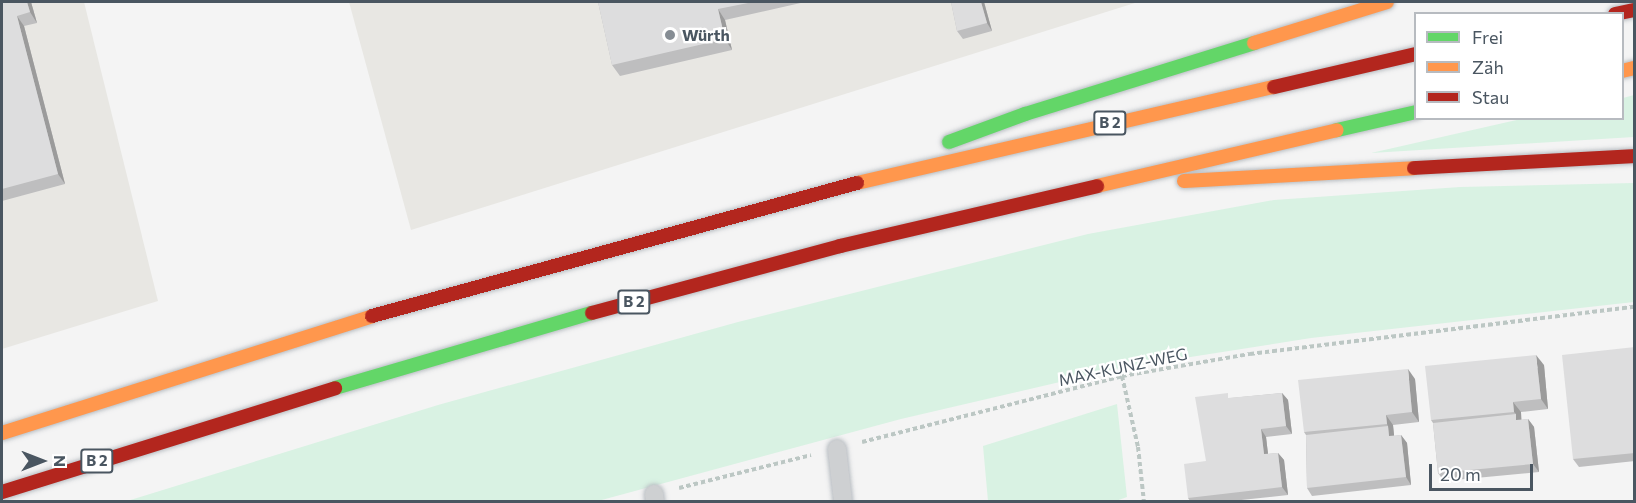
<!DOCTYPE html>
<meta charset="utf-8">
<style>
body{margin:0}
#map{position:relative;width:1636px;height:503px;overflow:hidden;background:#f4f4f4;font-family:Commissioner,sans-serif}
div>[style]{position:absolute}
.commercial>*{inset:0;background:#e8e7e3}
.green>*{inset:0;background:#d9f2e3}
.path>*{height:4px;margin-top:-2px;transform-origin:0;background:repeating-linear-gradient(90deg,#bcc7c4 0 4.5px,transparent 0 7.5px)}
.roads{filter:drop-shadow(0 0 2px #b9bec3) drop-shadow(0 0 2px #b9bec3)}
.lane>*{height:18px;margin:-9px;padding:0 9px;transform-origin:9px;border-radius:9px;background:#ced0d2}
.fast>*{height:14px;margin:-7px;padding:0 7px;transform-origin:7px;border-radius:7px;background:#63d668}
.slow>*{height:14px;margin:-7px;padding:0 7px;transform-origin:7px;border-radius:7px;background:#ff974d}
.jam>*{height:14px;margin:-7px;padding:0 7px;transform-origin:7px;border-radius:7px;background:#b3261e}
.wall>*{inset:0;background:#bebebf}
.shaded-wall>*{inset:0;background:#9b9b9b}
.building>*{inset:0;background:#ddddde}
.dots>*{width:16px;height:16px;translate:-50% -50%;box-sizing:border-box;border:3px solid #fff;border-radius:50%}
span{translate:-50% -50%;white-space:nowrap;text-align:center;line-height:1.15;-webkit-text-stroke:4.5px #fff;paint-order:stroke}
.shield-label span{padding:2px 4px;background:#fff;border:2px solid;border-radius:4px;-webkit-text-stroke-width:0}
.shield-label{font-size:15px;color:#4a5661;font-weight:700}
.poi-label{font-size:16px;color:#4a5661;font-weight:700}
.left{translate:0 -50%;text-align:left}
.street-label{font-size:16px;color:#4a5661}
.frame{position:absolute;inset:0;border:3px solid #4a5661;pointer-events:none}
.legend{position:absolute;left:1414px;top:12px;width:210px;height:108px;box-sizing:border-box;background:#fff;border:2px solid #b7bbc0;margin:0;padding:8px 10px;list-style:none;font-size:18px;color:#4a5661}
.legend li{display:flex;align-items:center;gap:12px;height:30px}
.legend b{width:30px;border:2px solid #b7bbc0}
.north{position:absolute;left:12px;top:431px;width:60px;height:60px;-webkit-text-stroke:4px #fff;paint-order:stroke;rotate:90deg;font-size:16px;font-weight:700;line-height:24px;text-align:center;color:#4a5661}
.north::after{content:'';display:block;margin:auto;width:21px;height:27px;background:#4a5661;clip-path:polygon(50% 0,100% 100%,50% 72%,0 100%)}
.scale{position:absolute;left:1429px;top:464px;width:104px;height:27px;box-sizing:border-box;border:3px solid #4a5661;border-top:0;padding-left:8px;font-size:18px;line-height:21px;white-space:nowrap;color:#4a5661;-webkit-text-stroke:4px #fff;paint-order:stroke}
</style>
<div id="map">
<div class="commercial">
<i style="clip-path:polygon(2px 2px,84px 2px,158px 301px,2px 349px)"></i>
<i style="clip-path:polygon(349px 2px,1138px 2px,411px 230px)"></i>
</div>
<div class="green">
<i style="clip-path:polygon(1634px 95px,1634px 137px,1371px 153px,1521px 119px,1622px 118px,1623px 98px)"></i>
<i style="clip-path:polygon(1634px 183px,1634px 302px,1311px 338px,1120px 368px,901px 419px,598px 501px,124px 502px,438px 405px,738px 322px,1088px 234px,1274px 200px,1460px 187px)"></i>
<i style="clip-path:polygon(1117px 404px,1127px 497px,1113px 502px,988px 501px,983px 446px)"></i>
</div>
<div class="path">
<i style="left:1122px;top:376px;width:73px;rotate:77.3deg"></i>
<i style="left:1138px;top:447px;width:55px;rotate:83.8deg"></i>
<i style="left:862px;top:442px;width:268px;rotate:-14.2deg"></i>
<i style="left:1122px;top:376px;width:130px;rotate:-9.8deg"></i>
<i style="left:1250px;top:354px;width:387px;rotate:-7deg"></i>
<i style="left:679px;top:488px;width:136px;rotate:-14deg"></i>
</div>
<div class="roads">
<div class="lane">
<i style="left:837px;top:449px;width:53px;rotate:83.5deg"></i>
<i style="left:654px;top:494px;width:8px;rotate:83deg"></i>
</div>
<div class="fast">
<i style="left:1337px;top:130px;width:81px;rotate:-12.8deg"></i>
<i style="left:949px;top:142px;width:81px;rotate:-20.2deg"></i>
<i style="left:1025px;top:114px;width:240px;rotate:-17.2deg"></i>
<i style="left:335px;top:388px;width:268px;rotate:-16.3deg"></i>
</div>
<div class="slow">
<i style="left:1254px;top:43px;width:139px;rotate:-17.1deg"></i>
<i style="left:1622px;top:71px;width:12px;rotate:-14deg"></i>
<i style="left:1184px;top:181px;width:230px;rotate:-3.2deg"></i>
<i style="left:857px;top:183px;width:428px;rotate:-13deg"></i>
<i style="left:1097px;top:186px;width:246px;rotate:-13.1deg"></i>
<i style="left:2px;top:433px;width:388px;rotate:-17.5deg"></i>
</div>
<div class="jam">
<i style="left:1615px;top:14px;width:19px;rotate:-12deg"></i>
<i style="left:1274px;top:87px;width:146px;rotate:-13.1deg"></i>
<i style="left:1414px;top:168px;width:220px;rotate:-3.1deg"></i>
<i style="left:592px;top:313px;width:257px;rotate:-15.1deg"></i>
<i style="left:840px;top:246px;width:264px;rotate:-13.1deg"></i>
<i style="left:372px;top:316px;width:503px;rotate:-15.34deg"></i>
<i style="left:2px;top:492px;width:349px;rotate:-17.3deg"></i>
</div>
</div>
<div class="wall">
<i style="clip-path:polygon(2px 2px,31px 2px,37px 23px,24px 26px,65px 184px,2px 201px)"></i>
<i style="clip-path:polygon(598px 2px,805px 2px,725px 20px,732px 50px,620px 76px,612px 65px)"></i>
<i style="clip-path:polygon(951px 2px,984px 2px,992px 31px,963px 39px,957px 31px)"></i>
<i style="clip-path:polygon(1635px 347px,1635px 461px,1579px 467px,1573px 459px)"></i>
<i style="clip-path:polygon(1544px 365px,1548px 409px,1521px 412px,1521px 420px,1528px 419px,1534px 427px,1539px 472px,1444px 481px,1438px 473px,1433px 423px,1431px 420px)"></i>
<i style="clip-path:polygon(1415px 379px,1419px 422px,1393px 425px,1394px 436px,1401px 435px,1407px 443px,1411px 485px,1312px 496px,1307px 488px,1306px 435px,1304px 432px)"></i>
<i style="clip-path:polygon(1282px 393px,1288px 400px,1292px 434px,1266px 437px,1268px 454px,1278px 453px,1284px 460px,1288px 495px,1232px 501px,1190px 501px,1188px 498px,1206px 461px,1231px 398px)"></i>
</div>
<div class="shaded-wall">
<i style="clip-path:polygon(27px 2px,31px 2px,37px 23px,30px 12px)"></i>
<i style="clip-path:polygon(981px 2px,984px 2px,992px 31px,987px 23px)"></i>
<i style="clip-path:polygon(718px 9px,725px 20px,732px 50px,725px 39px)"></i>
<i style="clip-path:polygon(17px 16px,24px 26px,65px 184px,58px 174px)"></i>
<i style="clip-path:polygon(1536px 355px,1544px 365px,1548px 409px,1541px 399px)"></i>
<i style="clip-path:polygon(1408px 369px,1415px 379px,1419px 422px,1412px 412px)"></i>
<i style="clip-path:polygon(1282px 393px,1288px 400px,1292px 434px,1286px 426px)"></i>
<i style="clip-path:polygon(1513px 402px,1521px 412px,1522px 428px,1516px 420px,1516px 414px,1514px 412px)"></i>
<i style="clip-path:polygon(1386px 415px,1393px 425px,1395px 444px,1389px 436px,1388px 426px,1387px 424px)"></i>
<i style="clip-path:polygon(1528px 419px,1534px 427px,1539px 472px,1533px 464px)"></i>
<i style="clip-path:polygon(1261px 429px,1266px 437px,1269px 462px,1264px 454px)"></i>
<i style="clip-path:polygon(1401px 435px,1407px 443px,1411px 485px,1406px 477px)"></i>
<i style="clip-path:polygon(1278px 453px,1284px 460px,1288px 495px,1282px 487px)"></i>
</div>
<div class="building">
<i style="clip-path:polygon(2px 2px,27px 2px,30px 12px,17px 16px,58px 174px,2px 189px)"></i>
<i style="clip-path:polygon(598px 2px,753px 2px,718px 9px,725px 39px,612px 65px)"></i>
<i style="clip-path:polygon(951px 2px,981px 2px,987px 23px,957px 31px)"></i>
<i style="clip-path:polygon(1635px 347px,1635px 453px,1573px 459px,1562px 355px)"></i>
<i style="clip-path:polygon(1536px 355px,1541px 399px,1513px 402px,1514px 412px,1431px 420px,1425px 366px)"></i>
<i style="clip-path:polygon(1408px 369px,1412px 412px,1386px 415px,1387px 424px,1304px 432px,1298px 380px)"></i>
<i style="clip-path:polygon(1228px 393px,1228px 398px,1282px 393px,1286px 426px,1261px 429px,1264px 454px,1278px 453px,1282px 487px,1188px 498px,1184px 464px,1206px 461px,1195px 397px)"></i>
<i style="clip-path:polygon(1516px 414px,1516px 420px,1528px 419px,1533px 464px,1438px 473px,1433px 423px)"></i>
<i style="clip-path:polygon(1388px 426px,1389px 436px,1401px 435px,1406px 477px,1307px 488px,1306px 435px)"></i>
</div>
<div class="dots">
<i style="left:670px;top:35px;background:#868d94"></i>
</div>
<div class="shield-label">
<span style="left:1110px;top:123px">B 2</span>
<span style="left:634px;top:302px">B 2</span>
<span style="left:97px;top:461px">B 2</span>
</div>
<div class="poi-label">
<span class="left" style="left:682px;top:35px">Würth</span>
</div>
<div class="street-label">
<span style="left:1123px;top:367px;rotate:-12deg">MAX-KUNZ-WEG</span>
</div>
<div class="frame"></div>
<ul class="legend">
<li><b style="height:8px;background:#63d668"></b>Frei</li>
<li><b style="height:8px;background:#ff974d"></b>Zäh</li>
<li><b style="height:8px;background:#b3261e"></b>Stau</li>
</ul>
<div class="north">N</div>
<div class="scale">20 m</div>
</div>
